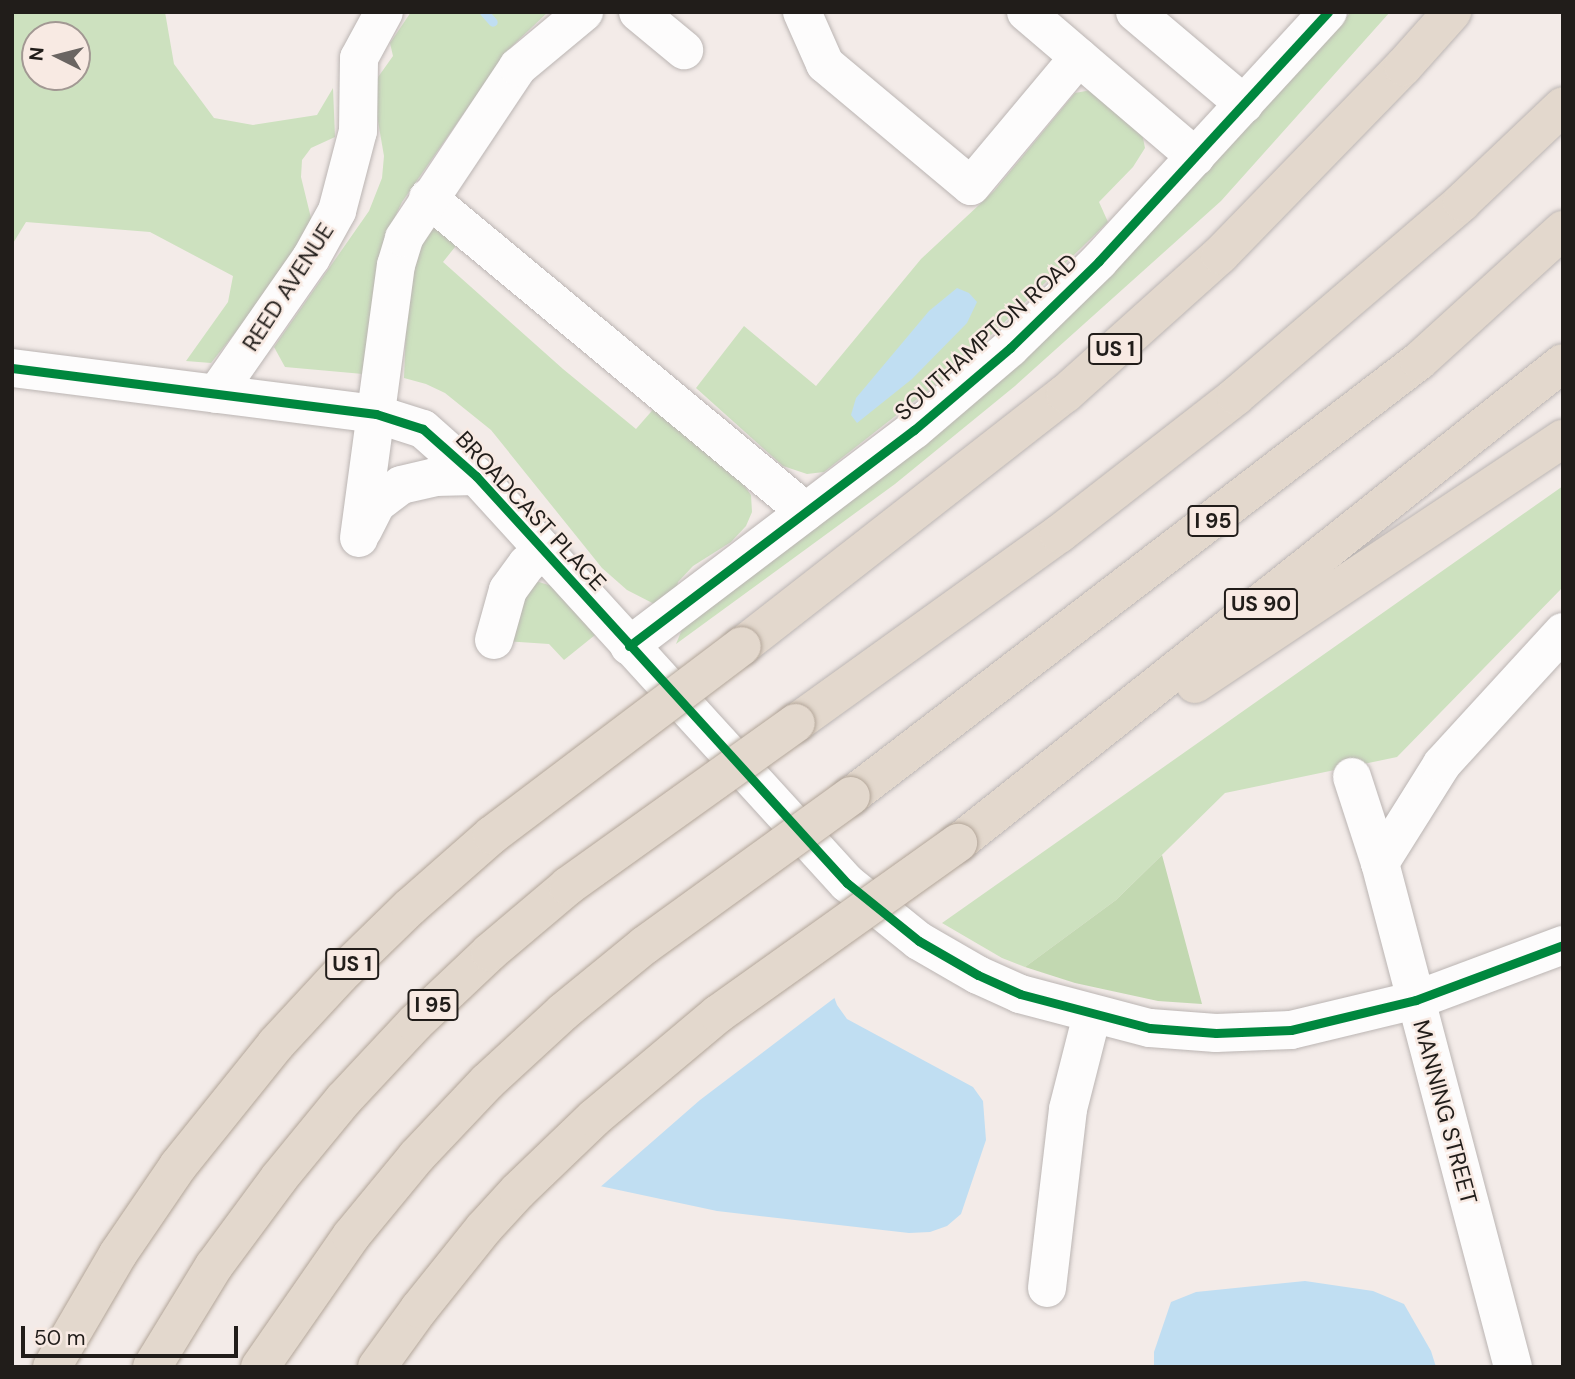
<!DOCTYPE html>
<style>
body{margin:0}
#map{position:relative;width:1575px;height:1379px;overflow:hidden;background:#f3ebe8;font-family:"DM Sans",sans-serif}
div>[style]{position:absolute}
.green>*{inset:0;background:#cde1bf}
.forest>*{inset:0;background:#c2d8b1}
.water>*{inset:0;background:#c0def2}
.pier>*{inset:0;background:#f3ebe8}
.stream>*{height:9px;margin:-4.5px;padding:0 4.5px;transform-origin:4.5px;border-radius:4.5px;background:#c0def2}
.roads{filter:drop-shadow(0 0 2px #bbb5b3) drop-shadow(0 0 2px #bbb5b3)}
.minor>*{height:38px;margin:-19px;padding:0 19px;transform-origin:19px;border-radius:19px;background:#fdfcfc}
.highway>*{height:38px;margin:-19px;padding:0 19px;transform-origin:19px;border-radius:19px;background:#e3d8cd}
.bridges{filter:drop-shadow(0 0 2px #b2a598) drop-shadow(0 0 2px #b2a598)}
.highway-bridge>*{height:38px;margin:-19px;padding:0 19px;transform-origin:19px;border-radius:19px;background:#e3d8cd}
.cycleway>*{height:9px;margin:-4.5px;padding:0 4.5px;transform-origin:4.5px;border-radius:4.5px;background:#00873e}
span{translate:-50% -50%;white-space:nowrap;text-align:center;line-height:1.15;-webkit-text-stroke:5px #f8eae3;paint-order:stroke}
.shield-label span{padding:2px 5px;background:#f8eae3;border:2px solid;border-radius:5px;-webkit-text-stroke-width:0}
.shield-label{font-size:21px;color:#211d1a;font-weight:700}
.street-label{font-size:23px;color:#211d1a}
.frame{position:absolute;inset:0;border:14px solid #211d1a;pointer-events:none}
.north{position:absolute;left:21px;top:21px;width:70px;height:70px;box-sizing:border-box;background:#f8eae3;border:2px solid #a29893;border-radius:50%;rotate:276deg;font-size:19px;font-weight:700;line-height:28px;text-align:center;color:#211d1a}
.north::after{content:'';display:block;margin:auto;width:24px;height:32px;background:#6a6562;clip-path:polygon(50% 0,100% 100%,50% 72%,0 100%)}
.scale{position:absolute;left:21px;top:1326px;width:217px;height:32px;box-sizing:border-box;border:4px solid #211d1a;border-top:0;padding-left:9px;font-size:21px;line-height:24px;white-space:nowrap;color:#211d1a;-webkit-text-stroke:5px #f8eae3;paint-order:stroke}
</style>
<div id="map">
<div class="green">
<i style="clip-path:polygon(evenodd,12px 12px,165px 12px,174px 64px,214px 118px,253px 125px,317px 115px,333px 88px,335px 137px,311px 148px,302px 160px,301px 177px,311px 218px,306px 237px,289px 265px,211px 363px,186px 361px,228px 302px,233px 276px,150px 232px,26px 222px,12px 245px,12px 12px,35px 35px,77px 35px,77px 77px,35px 77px,35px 35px)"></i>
<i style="clip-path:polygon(411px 12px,548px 12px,508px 50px,402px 202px,383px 242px,363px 374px,285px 367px,274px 347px,369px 211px,382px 178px,384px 156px,371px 81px,376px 80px,393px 56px,390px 43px)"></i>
<i style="clip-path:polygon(1351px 12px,1390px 12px,1221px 201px,1015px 386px,895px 484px,676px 644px,683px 627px,1189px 189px)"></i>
<i style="clip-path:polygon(1091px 90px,1142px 133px,1145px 148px,1133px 167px,1099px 202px,1108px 222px,959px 366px,824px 472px,807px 474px,783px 466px,696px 388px,744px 326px,816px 386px,921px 259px,994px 191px,1075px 93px)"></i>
<i style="clip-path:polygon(431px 228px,448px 230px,459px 242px,443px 262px,563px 369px,636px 429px,657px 405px,740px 480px,751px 495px,752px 512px,746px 526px,731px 542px,693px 566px,678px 582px,674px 600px,666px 610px,627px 590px,602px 568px,491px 430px,445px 393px,426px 384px,404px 378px,407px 299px,422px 238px)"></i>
<i style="clip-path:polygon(1563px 486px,1563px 587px,1397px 757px,1225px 793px,1116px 900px,1025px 967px,1002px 958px,942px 923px)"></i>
<i style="clip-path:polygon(539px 582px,558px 588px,600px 631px,564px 660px,549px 644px,505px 641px,526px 584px)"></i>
</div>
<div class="forest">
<i style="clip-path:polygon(1162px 855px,1202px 1004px,1158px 1001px,1075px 983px,1025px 967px,1116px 900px)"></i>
</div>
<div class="water">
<i style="clip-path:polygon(957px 288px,969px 293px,977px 302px,967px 323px,912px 379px,857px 423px,851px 415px,856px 398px,929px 311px)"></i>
<i style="clip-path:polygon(830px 986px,837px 1005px,847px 1019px,973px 1087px,983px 1101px,986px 1140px,961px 1214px,947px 1226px,930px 1232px,909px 1233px,717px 1211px,581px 1182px)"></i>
<i style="clip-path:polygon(1305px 1281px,1373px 1291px,1404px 1304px,1431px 1351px,1436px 1367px,1154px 1367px,1154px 1352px,1171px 1302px,1196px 1292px)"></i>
</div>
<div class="pier">
<i style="clip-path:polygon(801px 967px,819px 972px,833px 984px,837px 996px,700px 1100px,598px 1189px,578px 1184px,572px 1172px,571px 1152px)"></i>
</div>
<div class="stream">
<i style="left:484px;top:12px;width:13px;rotate:48deg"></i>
</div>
<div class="roads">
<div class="minor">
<i style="left:638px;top:12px;width:60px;rotate:39.6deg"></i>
<i style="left:802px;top:12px;width:57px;rotate:66.1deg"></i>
<i style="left:825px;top:64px;width:190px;rotate:39.9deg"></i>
<i style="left:971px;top:186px;width:168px;rotate:-50.1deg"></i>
<i style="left:1026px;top:12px;width:223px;rotate:40.5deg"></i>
<i style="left:1135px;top:12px;width:143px;rotate:40.2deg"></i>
<i style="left:428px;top:198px;width:491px;rotate:39.7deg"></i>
<i style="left:12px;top:368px;width:367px;rotate:7.2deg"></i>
<i style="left:376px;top:414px;width:49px;rotate:17.7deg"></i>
<i style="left:423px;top:429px;width:71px;rotate:41.6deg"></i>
<i style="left:476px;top:476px;width:551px;rotate:47.65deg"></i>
<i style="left:847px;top:883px;width:92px;rotate:38.9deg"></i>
<i style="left:919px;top:941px;width:68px;rotate:30deg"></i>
<i style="left:978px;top:975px;width:46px;rotate:24.3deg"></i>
<i style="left:1020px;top:994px;width:134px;rotate:14.7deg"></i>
<i style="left:1150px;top:1028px;width:66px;rotate:4.3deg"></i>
<i style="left:1216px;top:1033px;width:75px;rotate:-2.3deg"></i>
<i style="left:1291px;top:1030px;width:129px;rotate:-13.5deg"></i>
<i style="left:1416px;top:1000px;width:157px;rotate:-20.5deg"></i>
<i style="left:216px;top:394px;width:166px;rotate:-55.1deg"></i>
<i style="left:311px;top:258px;width:54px;rotate:-61deg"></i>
<i style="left:337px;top:211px;width:83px;rotate:-75.3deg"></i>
<i style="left:358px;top:131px;width:73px;rotate:-89.2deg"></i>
<i style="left:359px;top:58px;width:52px;rotate:-61.5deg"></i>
<i style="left:363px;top:530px;width:29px;rotate:-63deg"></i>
<i style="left:376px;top:504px;width:31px;rotate:-37deg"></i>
<i style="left:401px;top:485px;width:35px;rotate:-13deg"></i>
<i style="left:435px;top:477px;width:41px;rotate:-1.4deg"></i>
<i style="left:359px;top:538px;width:275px;rotate:-82.3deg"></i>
<i style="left:396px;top:265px;width:28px;rotate:-73deg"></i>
<i style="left:404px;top:238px;width:206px;rotate:-56.3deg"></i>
<i style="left:518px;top:67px;width:86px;rotate:-39.8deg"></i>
<i style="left:494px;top:640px;width:52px;rotate:-74.4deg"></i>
<i style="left:508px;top:590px;width:32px;rotate:-54deg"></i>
<i style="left:527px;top:564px;width:22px;rotate:-39deg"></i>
<i style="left:629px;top:646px;width:358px;rotate:-37.2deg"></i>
<i style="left:914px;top:430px;width:126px;rotate:-40.5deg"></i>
<i style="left:1010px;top:348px;width:124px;rotate:-44.3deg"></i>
<i style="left:1099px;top:261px;width:338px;rotate:-47.4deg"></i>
<i style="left:1352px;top:777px;width:90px;rotate:72deg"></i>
<i style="left:1380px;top:863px;width:521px;rotate:75.22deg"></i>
<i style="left:1380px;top:863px;width:117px;rotate:-57.9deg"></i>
<i style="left:1442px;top:764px;width:179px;rotate:-47.5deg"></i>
<i style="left:1047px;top:1288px;width:180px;rotate:-83.3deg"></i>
<i style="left:1068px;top:1109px;width:97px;rotate:-75.7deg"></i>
</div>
<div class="highway">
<i style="left:742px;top:646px;width:410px;rotate:-38deg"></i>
<i style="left:1065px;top:394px;width:208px;rotate:-41.9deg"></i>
<i style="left:1220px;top:255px;width:262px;rotate:-45.8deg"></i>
<i style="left:1403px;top:67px;width:74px;rotate:-48.3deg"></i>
<i style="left:1195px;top:684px;width:442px;rotate:-33.7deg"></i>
<i style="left:796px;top:723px;width:324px;rotate:-35.7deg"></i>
<i style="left:1059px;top:534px;width:224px;rotate:-37.9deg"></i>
<i style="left:1236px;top:396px;width:298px;rotate:-40.6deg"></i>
<i style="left:1462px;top:202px;width:139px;rotate:-43.5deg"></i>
<i style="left:851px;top:796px;width:715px;rotate:-37.45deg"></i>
<i style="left:1419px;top:361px;width:195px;rotate:-42.3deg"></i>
<i style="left:958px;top:843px;width:772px;rotate:-38.43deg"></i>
</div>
</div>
<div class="bridges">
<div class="highway-bridge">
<i style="left:52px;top:1367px;width:131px;rotate:-59.7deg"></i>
<i style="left:118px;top:1254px;width:107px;rotate:-55.7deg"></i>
<i style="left:178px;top:1166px;width:156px;rotate:-51.2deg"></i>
<i style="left:276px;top:1044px;width:94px;rotate:-47.2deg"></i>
<i style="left:340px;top:975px;width:98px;rotate:-44.2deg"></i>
<i style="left:410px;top:907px;width:109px;rotate:-41.3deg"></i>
<i style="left:492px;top:835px;width:313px;rotate:-37.1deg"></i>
<i style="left:152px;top:1367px;width:119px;rotate:-58.5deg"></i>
<i style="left:214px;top:1266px;width:109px;rotate:-53.5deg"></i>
<i style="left:279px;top:1178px;width:102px;rotate:-50.6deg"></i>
<i style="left:344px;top:1099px;width:104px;rotate:-46.9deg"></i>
<i style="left:415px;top:1023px;width:103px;rotate:-43.4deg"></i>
<i style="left:490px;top:952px;width:102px;rotate:-40.2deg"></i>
<i style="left:568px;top:886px;width:280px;rotate:-35.6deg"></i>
<i style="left:260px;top:1367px;width:160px;rotate:-55.2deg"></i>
<i style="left:351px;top:1236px;width:104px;rotate:-50.5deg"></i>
<i style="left:417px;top:1156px;width:102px;rotate:-46.6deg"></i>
<i style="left:487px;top:1082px;width:103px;rotate:-42.6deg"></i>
<i style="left:563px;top:1012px;width:106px;rotate:-39.3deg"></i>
<i style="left:645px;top:945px;width:254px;rotate:-35.9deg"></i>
<i style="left:377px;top:1367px;width:72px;rotate:-54.1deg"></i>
<i style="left:419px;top:1309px;width:104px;rotate:-51.3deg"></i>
<i style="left:484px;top:1228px;width:50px;rotate:-47.4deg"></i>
<i style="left:518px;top:1191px;width:105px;rotate:-43.8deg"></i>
<i style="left:594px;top:1118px;width:162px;rotate:-40deg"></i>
<i style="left:718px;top:1014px;width:295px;rotate:-35.5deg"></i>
</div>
</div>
<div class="cycleway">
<i style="left:12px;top:368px;width:367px;rotate:7.2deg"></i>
<i style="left:376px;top:414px;width:49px;rotate:17.7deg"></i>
<i style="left:423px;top:429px;width:71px;rotate:41.6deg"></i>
<i style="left:476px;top:476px;width:551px;rotate:47.65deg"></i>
<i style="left:847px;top:883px;width:92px;rotate:38.9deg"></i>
<i style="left:919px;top:941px;width:68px;rotate:30deg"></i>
<i style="left:978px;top:975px;width:46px;rotate:24.3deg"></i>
<i style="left:1020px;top:994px;width:134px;rotate:14.7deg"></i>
<i style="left:1150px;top:1028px;width:66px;rotate:4.3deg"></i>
<i style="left:1216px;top:1033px;width:75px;rotate:-2.3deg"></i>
<i style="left:1291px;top:1030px;width:129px;rotate:-13.5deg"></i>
<i style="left:1416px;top:1000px;width:157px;rotate:-20.5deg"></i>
<i style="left:629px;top:646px;width:358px;rotate:-37.2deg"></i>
<i style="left:914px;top:430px;width:126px;rotate:-40.5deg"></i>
<i style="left:1010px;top:348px;width:124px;rotate:-44.3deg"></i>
<i style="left:1099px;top:261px;width:338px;rotate:-47.4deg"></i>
</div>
<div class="shield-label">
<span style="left:1115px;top:349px">US 1</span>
<span style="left:1213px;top:521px">I 95</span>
<span style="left:1261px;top:604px">US 90</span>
<span style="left:352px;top:964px">US 1</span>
<span style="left:433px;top:1005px">I 95</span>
</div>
<div class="street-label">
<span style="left:288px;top:287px;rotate:-57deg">REED AVENUE</span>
<span style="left:986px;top:337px;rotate:-42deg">SOUTHAMPTON ROAD</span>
<span style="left:531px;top:511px;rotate:47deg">BROADCAST PLACE</span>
<span style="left:1445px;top:1112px;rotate:75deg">MANNING STREET</span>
</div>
<div class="frame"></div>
<div class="north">N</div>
<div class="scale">50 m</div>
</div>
